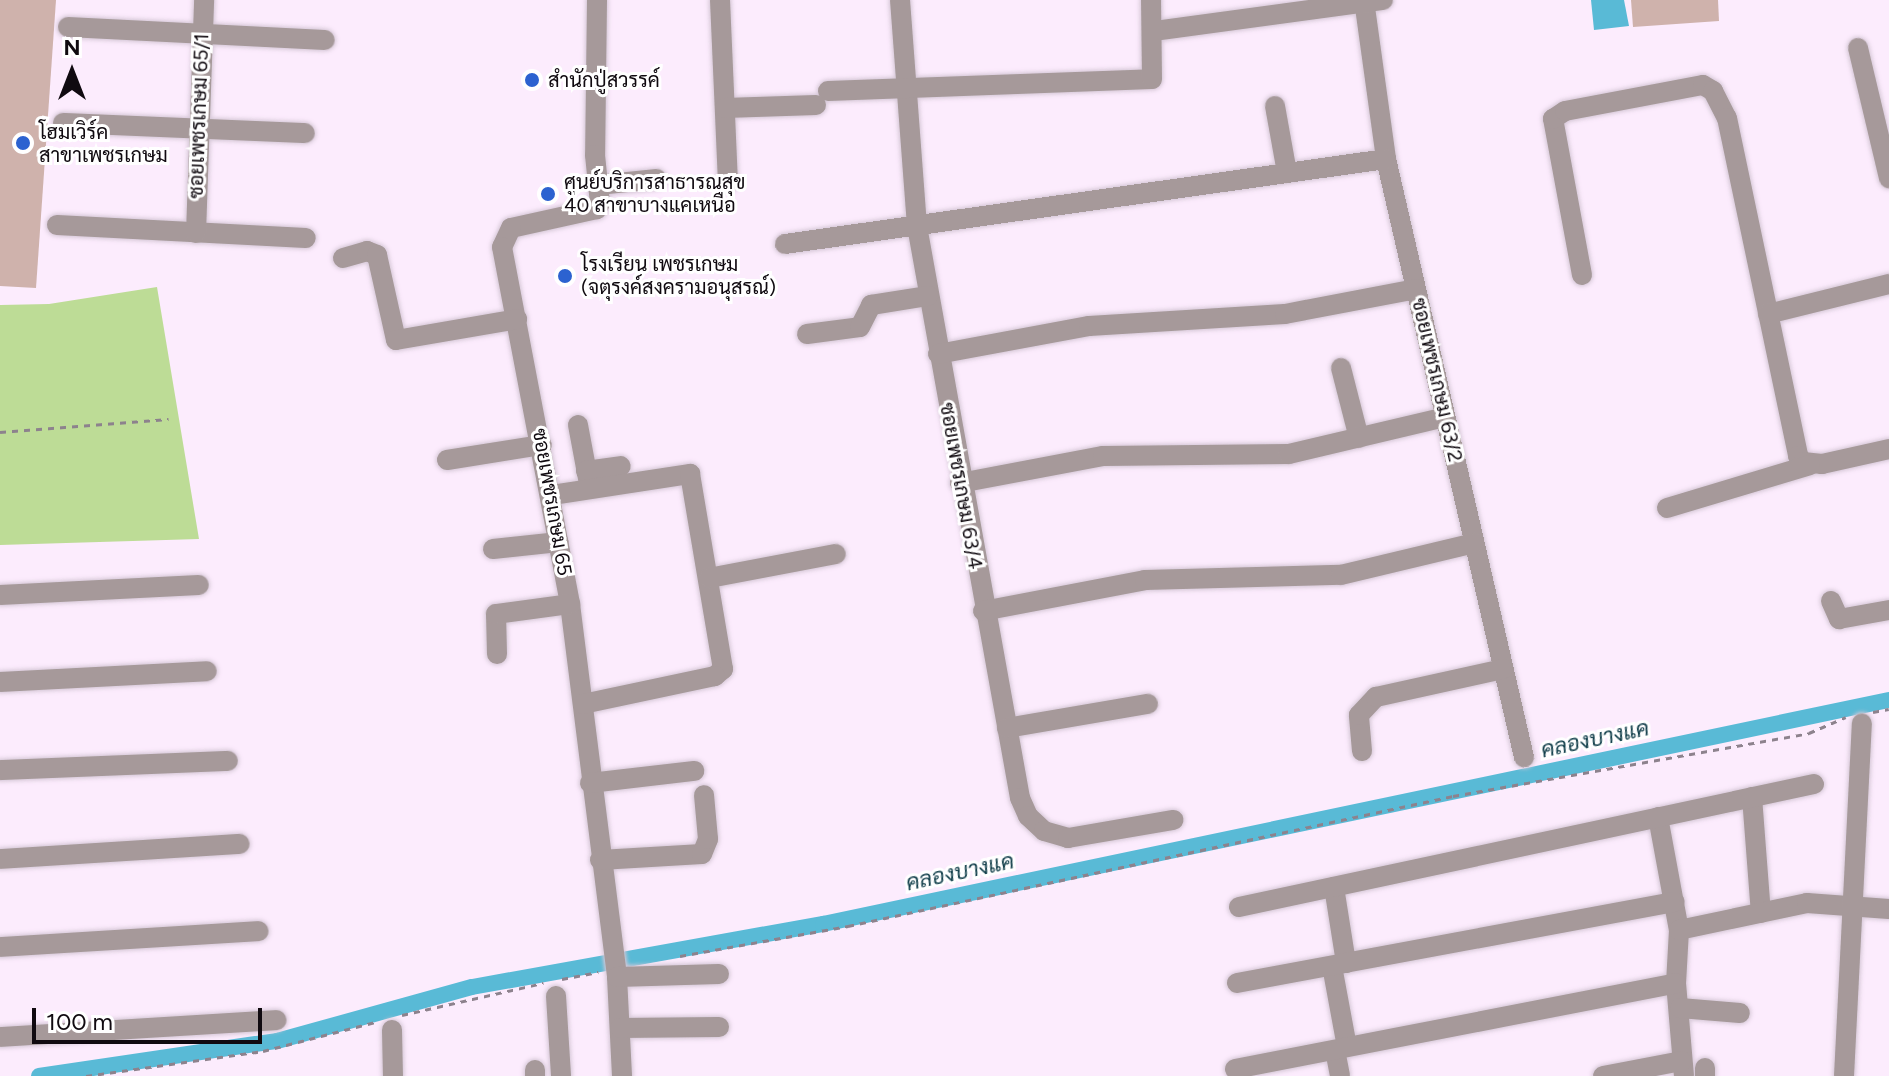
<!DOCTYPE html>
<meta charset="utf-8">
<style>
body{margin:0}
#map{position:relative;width:1889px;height:1076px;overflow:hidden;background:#fcecfd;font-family:Figtree,Sarabun,sans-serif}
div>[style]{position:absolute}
.green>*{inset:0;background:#bddc96}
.water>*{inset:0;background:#59bad6}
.canal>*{height:16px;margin:-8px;padding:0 8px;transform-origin:8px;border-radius:8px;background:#59bad6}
.building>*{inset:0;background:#cfb2ac}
.path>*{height:3px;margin-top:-1.5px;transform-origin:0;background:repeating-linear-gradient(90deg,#8d828d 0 6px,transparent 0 12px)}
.roads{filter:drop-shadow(0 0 2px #d6c8d7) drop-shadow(0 0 2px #d6c8d7)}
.minor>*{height:20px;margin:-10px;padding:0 10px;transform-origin:10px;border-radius:10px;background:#a6999a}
.dots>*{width:22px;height:22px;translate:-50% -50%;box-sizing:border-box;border:4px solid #fff;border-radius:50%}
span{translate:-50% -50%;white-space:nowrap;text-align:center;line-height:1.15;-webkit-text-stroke:6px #fff;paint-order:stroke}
.poi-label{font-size:20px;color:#100a10}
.left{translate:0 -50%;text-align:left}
.street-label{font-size:20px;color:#100a10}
.water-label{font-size:22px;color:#113e4a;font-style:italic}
.north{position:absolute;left:32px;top:32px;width:80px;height:80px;-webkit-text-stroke:6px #fff;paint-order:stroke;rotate:0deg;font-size:22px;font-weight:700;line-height:32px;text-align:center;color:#100a10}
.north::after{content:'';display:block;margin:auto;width:28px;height:36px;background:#100a10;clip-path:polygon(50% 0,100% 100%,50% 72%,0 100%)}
.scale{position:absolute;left:32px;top:1008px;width:230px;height:36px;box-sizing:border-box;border:4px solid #100a10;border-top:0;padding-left:10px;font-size:24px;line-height:28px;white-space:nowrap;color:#100a10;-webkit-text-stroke:6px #fff;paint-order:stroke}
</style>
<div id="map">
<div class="green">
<i style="clip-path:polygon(157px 287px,199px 539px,0 545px,0 305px,49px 304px)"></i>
</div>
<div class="water">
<i style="clip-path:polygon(1591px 0,1624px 0,1629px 26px,1594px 30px)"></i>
</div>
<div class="canal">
<i style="left:39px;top:1076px;width:241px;rotate:-8.4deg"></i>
<i style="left:277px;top:1041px;width:202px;rotate:-15.5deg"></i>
<i style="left:472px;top:987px;width:357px;rotate:-10.2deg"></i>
<i style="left:823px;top:924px;width:1089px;rotate:-11.87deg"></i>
</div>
<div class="building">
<i style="clip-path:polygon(0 0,56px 0,36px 288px,0 286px)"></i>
<i style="clip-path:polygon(1631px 0,1718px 0,1719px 21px,1633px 27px)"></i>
</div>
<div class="path">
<i style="left:0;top:432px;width:169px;rotate:-4.4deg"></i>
<i style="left:1873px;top:712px;width:16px;rotate:-11deg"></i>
<i style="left:680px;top:956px;width:171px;rotate:-10.1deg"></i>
<i style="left:848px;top:926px;width:619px;rotate:-12.13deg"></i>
<i style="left:1453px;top:796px;width:362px;rotate:-10deg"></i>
<i style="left:1809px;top:733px;width:40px;rotate:-23.4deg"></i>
<i style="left:562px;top:979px;width:37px;rotate:-11deg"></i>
<i style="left:402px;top:1015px;width:145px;rotate:-12.8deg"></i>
<i style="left:86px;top:1076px;width:179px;rotate:-8deg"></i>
<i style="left:263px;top:1051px;width:116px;rotate:-14.5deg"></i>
</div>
<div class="roads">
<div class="minor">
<i style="left:597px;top:0;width:155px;rotate:90.7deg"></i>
<i style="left:595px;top:155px;width:48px;rotate:84.1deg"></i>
<i style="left:600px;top:203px;width:7px;rotate:117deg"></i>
<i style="left:597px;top:209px;width:88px;rotate:167.5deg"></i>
<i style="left:511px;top:228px;width:21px;rotate:115deg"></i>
<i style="left:502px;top:247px;width:363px;rotate:79.2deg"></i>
<i style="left:570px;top:604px;width:376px;rotate:82.8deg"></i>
<i style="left:617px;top:977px;width:99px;rotate:87.1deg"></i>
<i style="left:720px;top:0;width:182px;rotate:87.5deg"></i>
<i style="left:900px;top:0;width:227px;rotate:85.7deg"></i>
<i style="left:917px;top:226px;width:581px;rotate:79.79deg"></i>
<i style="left:1020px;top:798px;width:20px;rotate:66deg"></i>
<i style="left:1028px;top:816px;width:22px;rotate:43deg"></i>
<i style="left:1044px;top:831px;width:25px;rotate:16deg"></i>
<i style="left:1068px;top:838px;width:107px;rotate:-9.7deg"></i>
<i style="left:1364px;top:0;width:161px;rotate:82.1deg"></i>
<i style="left:1386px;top:159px;width:614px;rotate:77.01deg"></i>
<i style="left:68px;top:27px;width:257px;rotate:2.9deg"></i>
<i style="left:1154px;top:31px;width:231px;rotate:-7.7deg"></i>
<i style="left:1858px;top:48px;width:134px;rotate:76.6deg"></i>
<i style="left:828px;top:91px;width:324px;rotate:-2.1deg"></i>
<i style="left:1152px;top:79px;width:79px;rotate:-90.7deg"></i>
<i style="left:1275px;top:106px;width:68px;rotate:79.8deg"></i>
<i style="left:725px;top:108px;width:91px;rotate:-1.9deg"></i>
<i style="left:63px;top:123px;width:242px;rotate:2.4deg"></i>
<i style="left:598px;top:185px;width:59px;rotate:-5.8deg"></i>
<i style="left:57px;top:225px;width:249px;rotate:3deg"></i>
<i style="left:196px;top:233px;width:233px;rotate:-88deg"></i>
<i style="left:785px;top:244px;width:607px;rotate:-8.05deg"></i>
<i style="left:343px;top:258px;width:25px;rotate:-16deg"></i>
<i style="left:367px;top:251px;width:11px;rotate:22deg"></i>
<i style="left:377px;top:255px;width:87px;rotate:77.4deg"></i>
<i style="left:396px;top:340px;width:123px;rotate:-9.8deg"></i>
<i style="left:1582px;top:275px;width:159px;rotate:-100.5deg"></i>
<i style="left:1553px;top:119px;width:14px;rotate:-34deg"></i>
<i style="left:1565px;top:111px;width:140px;rotate:-10.7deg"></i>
<i style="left:1703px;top:85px;width:12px;rotate:31deg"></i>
<i style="left:1713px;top:91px;width:30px;rotate:63deg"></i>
<i style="left:1727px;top:118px;width:345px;rotate:78.1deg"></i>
<i style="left:1798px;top:456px;width:8px;rotate:50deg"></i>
<i style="left:1803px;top:462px;width:19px;rotate:6deg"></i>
<i style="left:1822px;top:464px;width:69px;rotate:-12.6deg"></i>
<i style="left:1768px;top:314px;width:125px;rotate:-13.9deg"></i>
<i style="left:807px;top:334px;width:53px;rotate:-7.5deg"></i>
<i style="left:860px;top:327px;width:25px;rotate:-63deg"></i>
<i style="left:871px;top:305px;width:58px;rotate:-9deg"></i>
<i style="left:938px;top:354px;width:154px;rotate:-10.5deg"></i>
<i style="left:1089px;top:326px;width:196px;rotate:-3.5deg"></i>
<i style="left:1285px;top:314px;width:133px;rotate:-10.8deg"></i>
<i style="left:1341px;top:368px;width:72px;rotate:75.6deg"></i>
<i style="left:578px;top:425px;width:65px;rotate:79.4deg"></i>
<i style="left:447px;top:460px;width:96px;rotate:-9deg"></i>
<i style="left:586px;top:471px;width:35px;rotate:-8deg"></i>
<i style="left:960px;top:483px;width:146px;rotate:-10.7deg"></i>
<i style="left:1103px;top:456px;width:186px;rotate:-0.6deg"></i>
<i style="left:1289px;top:454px;width:160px;rotate:-13.3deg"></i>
<i style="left:552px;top:495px;width:140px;rotate:-8.7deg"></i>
<i style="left:690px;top:474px;width:198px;rotate:80.4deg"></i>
<i style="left:723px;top:669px;width:11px;rotate:139deg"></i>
<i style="left:715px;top:676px;width:135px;rotate:168deg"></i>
<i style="left:1667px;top:508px;width:149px;rotate:-16.7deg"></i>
<i style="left:493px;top:549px;width:66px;rotate:-6.1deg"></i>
<i style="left:709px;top:578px;width:129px;rotate:-10.7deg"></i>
<i style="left:0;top:595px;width:199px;rotate:-2.9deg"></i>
<i style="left:1831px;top:601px;width:20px;rotate:66deg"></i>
<i style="left:1839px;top:619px;width:51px;rotate:-10.2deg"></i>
<i style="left:983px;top:611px;width:165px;rotate:-10.8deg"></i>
<i style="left:1145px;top:580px;width:196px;rotate:-1.5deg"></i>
<i style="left:1341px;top:575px;width:137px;rotate:-13.5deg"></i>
<i style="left:497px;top:654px;width:40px;rotate:-91.4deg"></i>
<i style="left:496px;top:614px;width:75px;rotate:-7.7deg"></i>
<i style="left:0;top:682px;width:207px;rotate:-3deg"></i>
<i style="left:1007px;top:728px;width:143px;rotate:-9.7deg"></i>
<i style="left:1362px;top:751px;width:36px;rotate:-95deg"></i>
<i style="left:1359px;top:715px;width:25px;rotate:-47deg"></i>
<i style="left:1376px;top:697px;width:130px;rotate:-12.4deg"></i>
<i style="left:0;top:770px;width:228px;rotate:-2.3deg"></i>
<i style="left:590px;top:783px;width:105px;rotate:-6.6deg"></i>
<i style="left:1752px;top:797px;width:116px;rotate:85.6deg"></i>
<i style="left:1658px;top:817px;width:115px;rotate:79.5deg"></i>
<i style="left:1679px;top:930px;width:53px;rotate:93.2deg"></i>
<i style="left:1676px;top:983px;width:93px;rotate:85.1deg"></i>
<i style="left:0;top:859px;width:240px;rotate:-3.6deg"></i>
<i style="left:600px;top:860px;width:102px;rotate:-3.4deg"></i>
<i style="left:702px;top:854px;width:16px;rotate:-68deg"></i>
<i style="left:708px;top:839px;width:44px;rotate:-95.2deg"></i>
<i style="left:1334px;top:887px;width:77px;rotate:81deg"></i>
<i style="left:1239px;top:907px;width:588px;rotate:-12.07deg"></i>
<i style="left:1679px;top:930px;width:131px;rotate:-11.9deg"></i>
<i style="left:1807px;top:903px;width:82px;rotate:4.2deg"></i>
<i style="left:0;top:947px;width:259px;rotate:-3.5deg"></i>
<i style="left:1332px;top:966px;width:82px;rotate:79.5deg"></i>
<i style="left:617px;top:977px;width:102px;rotate:-1.7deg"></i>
<i style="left:1237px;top:983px;width:445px;rotate:-10.5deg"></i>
<i style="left:556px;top:996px;width:80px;rotate:86.4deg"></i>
<i style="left:1680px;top:1008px;width:60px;rotate:4.8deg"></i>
<i style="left:620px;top:1028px;width:99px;rotate:-0.6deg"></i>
<i style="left:392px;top:1030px;width:46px;rotate:88.8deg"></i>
<i style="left:0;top:1037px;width:277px;rotate:-3.5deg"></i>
<i style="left:1335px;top:1050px;width:26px;rotate:79deg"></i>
<i style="left:1235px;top:1069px;width:449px;rotate:-11deg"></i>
<i style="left:535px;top:1070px;width:6px;rotate:90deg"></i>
<i style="left:1603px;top:1076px;width:80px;rotate:-10.8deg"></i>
<i style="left:1705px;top:1076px;width:8px;rotate:-90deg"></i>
<i style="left:1844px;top:1076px;width:353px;rotate:-87.1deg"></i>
</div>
</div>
<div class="dots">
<i style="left:532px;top:80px;background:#2c62d0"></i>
<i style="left:23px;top:143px;background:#2c62d0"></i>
<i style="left:548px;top:194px;background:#2c62d0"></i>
<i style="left:565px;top:276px;background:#2c62d0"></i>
</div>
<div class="poi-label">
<span class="left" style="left:548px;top:80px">สำนักปู่สวรรค์</span>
<span class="left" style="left:39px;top:144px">โฮมเวิร์ค<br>สาขาเพชรเกษม</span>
<span class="left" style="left:564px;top:194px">ศูนย์บริการสาธารณสุข<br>40 สาขาบางแคเหนือ</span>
<span class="left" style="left:581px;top:276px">โรงเรียน เพชรเกษม<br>(จตุรงค์สงครามอนุสรณ์)</span>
</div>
<div class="street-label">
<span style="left:199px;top:116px;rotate:-88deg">ซอยเพชรเกษม 65/1</span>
<span style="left:1437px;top:380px;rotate:77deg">ซอยเพชรเกษม 63/2</span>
<span style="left:961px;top:486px;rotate:80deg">ซอยเพชรเกษม 63/4</span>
<span style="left:552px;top:502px;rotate:80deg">ซอยเพชรเกษม 65</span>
</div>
<div class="water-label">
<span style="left:1595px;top:739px;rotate:-12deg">คลองบางแค</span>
<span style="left:960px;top:872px;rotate:-12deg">คลองบางแค</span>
</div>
<div class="north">N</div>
<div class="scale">100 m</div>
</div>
